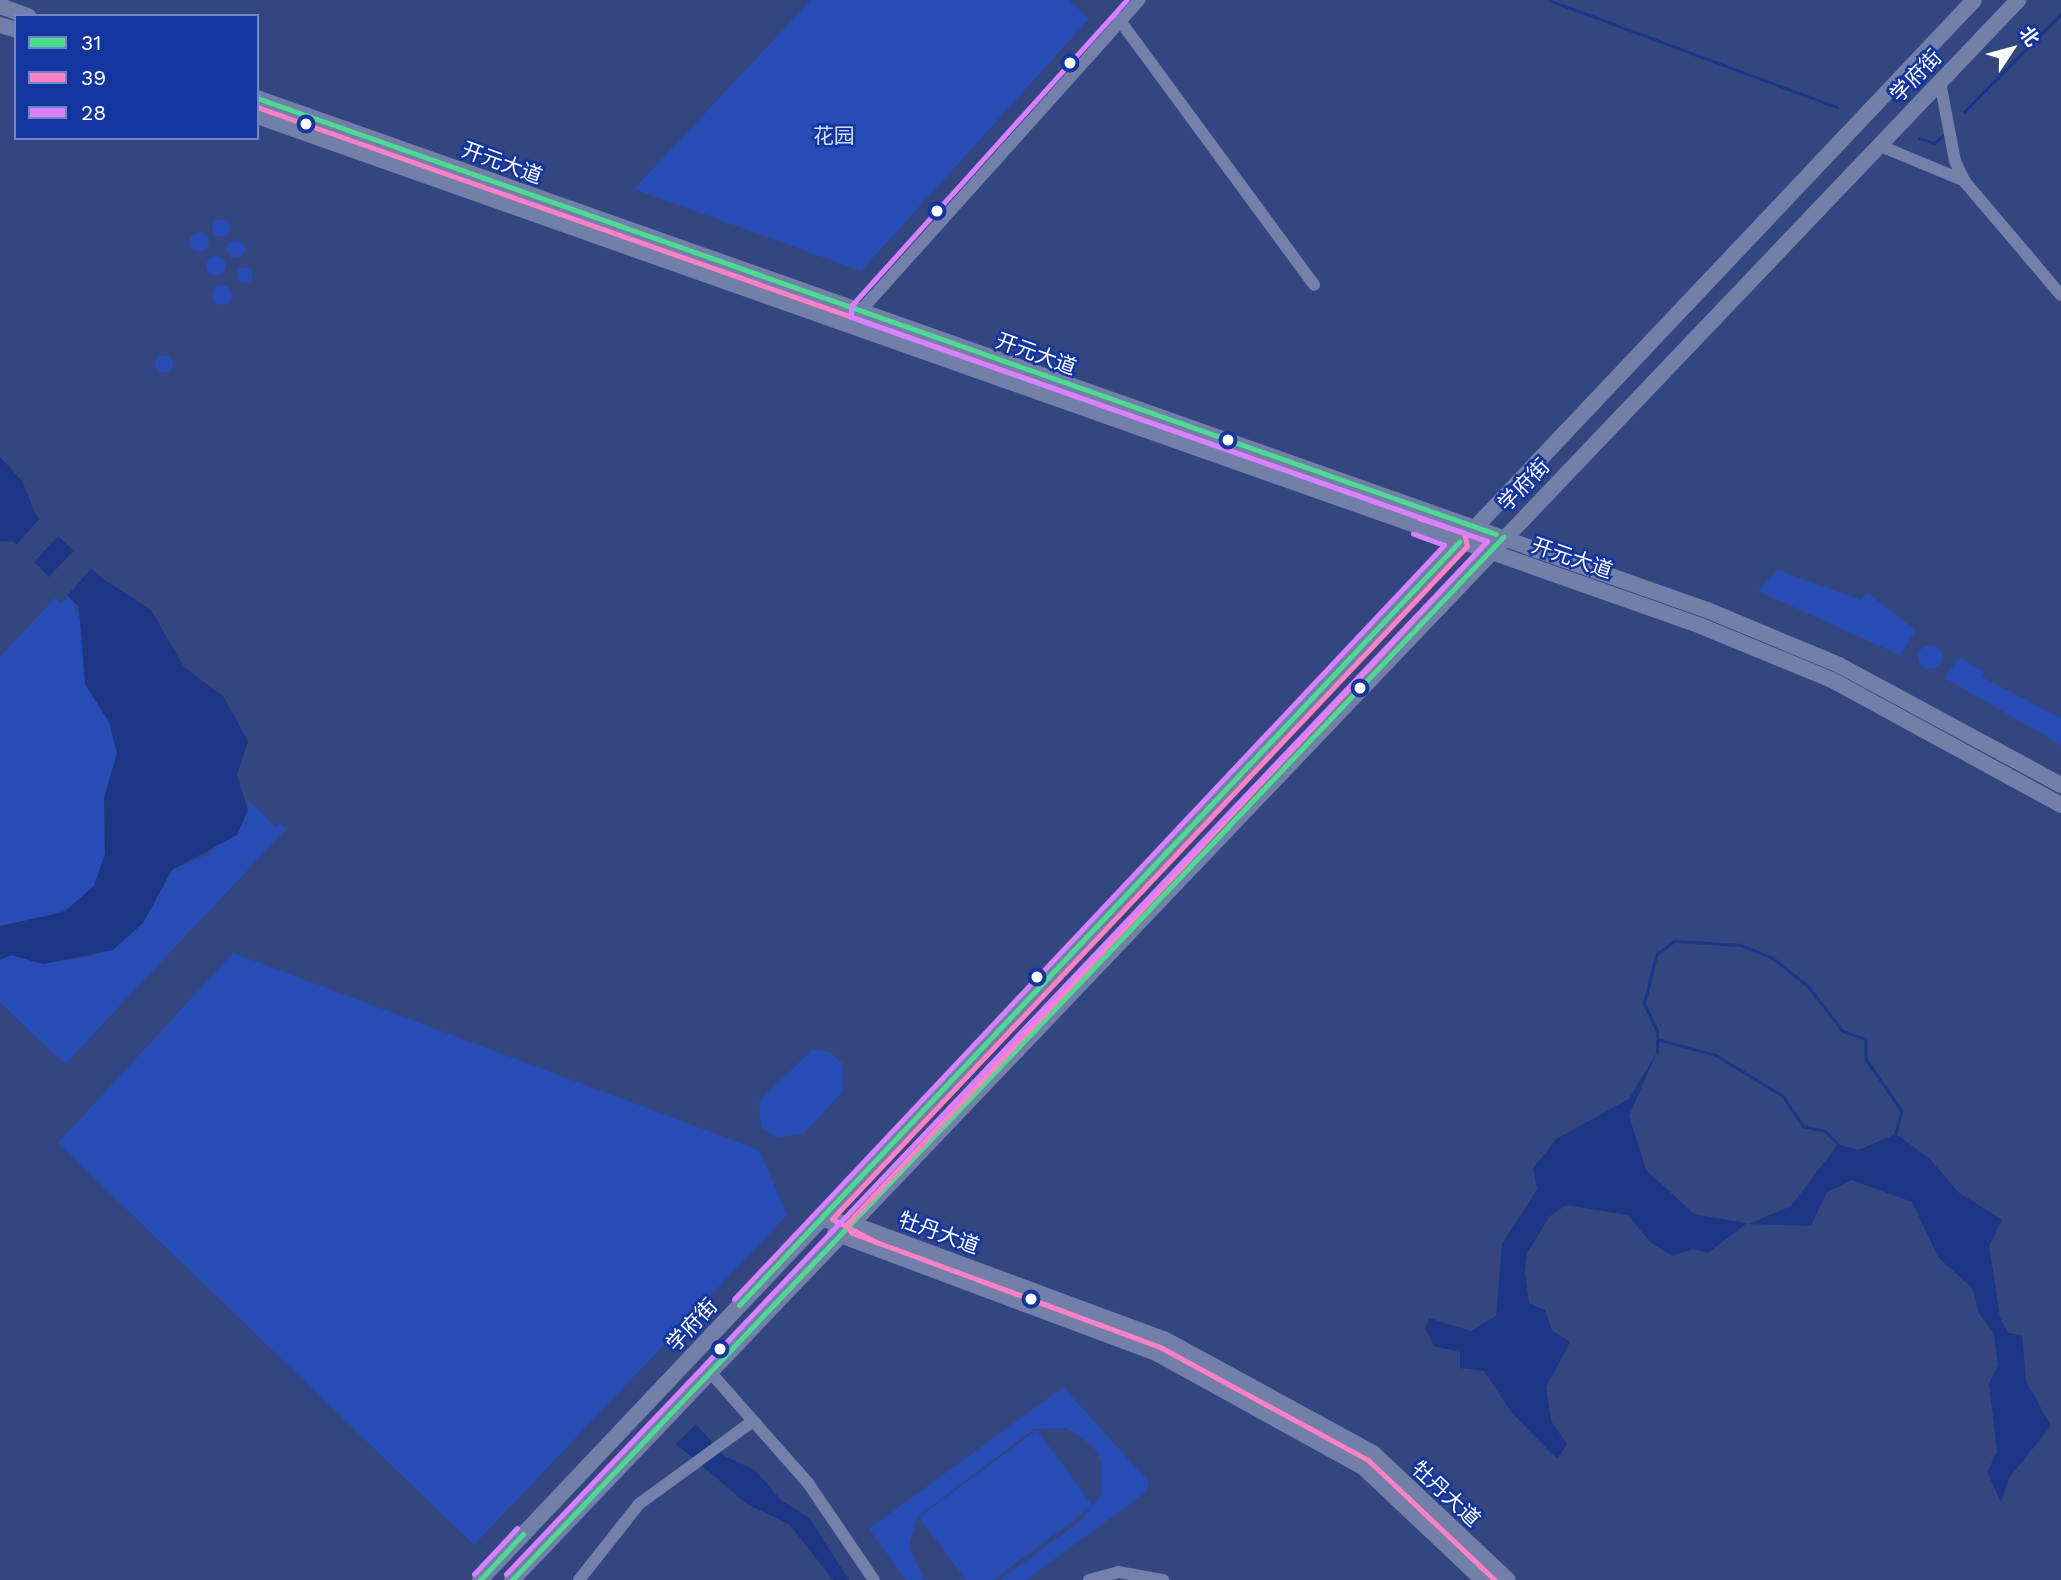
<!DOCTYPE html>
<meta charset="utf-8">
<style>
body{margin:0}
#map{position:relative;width:2061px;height:1580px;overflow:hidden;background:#334680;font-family:"Work Sans","Noto Sans SC",sans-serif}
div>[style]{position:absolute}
.green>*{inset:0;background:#284cb6}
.round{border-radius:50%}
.water>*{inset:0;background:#1c3585}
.pier>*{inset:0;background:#334680}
.stream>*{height:2.5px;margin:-1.25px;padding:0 1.25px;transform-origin:1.25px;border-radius:1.25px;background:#1c3585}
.minor>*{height:12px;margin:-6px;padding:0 6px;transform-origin:6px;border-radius:6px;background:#7380a9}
.major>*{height:16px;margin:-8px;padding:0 8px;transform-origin:8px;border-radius:8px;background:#727fa8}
.bus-1>*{height:5px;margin:-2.5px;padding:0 2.5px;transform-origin:2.5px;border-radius:2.5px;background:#4ddb92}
.bus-2>*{height:5px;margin:-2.5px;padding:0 2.5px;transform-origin:2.5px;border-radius:2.5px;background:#ff80c5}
.bus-3>*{height:5px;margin:-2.5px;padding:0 2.5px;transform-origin:2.5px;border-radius:2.5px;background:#d880ff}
.dots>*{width:19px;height:19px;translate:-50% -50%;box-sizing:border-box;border:4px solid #1335a0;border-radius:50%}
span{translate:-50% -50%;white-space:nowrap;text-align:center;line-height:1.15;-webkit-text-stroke:5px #1335a0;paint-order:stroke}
.street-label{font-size:21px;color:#fff}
.park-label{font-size:21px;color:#d4dffe}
.legend{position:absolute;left:14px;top:14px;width:245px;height:126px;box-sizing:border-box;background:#1335a0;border:2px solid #7186c6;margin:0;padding:9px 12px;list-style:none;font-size:21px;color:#fff}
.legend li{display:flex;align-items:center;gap:14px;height:35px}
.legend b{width:35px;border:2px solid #7186c6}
.north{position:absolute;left:1977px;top:14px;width:70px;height:70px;-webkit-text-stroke:5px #1335a0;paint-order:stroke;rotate:54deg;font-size:19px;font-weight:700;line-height:28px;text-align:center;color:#fff}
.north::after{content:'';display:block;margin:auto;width:24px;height:32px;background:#fff;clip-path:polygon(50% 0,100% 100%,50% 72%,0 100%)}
</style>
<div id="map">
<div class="green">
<i style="clip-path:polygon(811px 0,1069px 0,1089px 19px,861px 271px,634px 189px)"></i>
<i class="round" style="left:212px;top:219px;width:18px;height:18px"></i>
<i class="round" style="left:189px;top:232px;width:20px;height:20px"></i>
<i class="round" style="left:227px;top:240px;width:18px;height:18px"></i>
<i class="round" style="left:206px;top:256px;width:20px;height:20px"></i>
<i class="round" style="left:237px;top:267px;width:16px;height:16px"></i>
<i class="round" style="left:212px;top:285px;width:20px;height:20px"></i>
<i class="round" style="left:155px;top:355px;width:18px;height:18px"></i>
<i style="clip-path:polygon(1778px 570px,1861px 600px,1867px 593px,1916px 630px,1900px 655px,1758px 591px)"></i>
<i style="clip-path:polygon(70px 594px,83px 627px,85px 684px,109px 722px,117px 753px,104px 798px,105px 854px,94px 886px,76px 904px,48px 917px,0 926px,0 657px,55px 598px,61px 603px)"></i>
<i class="round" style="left:1918px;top:645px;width:24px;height:24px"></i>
<i style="clip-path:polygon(1959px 657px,1984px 672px,1982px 677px,2061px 718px,2061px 745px,1945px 678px)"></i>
<i style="clip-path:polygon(247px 799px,275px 827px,280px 823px,286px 829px,66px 1063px,60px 1060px,0 1002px,0 960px,11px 955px,43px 964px,93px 956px,143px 923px,172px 870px,210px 853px,248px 810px)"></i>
<i style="clip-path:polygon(233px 953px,759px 1150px,787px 1215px,474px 1545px,58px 1143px)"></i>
<i style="clip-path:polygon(812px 1050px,830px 1052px,843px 1064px,843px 1091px,804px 1133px,777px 1138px,761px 1127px,759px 1101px)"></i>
<i style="clip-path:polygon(1063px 1387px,1149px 1482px,1146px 1492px,1026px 1580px,1000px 1580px,1082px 1520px,1101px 1494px,1101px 1461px,1093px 1446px,1067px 1428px,1034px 1429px,917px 1517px,909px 1547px,924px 1580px,906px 1580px,869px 1529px)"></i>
<i style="clip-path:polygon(1037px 1430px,1093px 1506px,993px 1580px,966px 1580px,919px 1517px)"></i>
</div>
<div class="water">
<i style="clip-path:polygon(0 457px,22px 481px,36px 515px,103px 579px,151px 610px,184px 667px,224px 697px,248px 742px,237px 775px,248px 810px,237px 835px,172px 870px,143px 923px,113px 950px,43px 964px,11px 955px,0 960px,0 926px,64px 912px,94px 886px,105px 854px,104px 798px,117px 753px,109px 722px,85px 684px,79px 607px,14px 542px,0 541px)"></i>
<i style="clip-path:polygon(1657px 1052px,1629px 1116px,1646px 1170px,1694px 1214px,1747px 1223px,1708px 1253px,1693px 1249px,1672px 1256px,1650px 1242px,1628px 1215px,1566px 1205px,1550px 1216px,1527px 1253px,1525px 1272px,1529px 1303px,1545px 1310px,1552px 1330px,1570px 1342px,1546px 1387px,1551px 1421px,1567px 1444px,1557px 1459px,1511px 1412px,1484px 1371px,1460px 1368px,1460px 1352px,1434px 1346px,1425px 1328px,1429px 1318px,1471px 1331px,1496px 1316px,1502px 1244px,1537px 1189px,1533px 1169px,1556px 1139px,1629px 1099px)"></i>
<i style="clip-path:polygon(1896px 1134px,1929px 1158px,1958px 1192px,2002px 1220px,1989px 1246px,2000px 1317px,2008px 1333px,2022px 1335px,2026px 1381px,2051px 1426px,2009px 1478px,2001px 1502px,1987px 1472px,1997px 1452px,1989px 1383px,1998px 1365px,1994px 1333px,1979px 1314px,1973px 1289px,1938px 1257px,1912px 1202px,1852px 1180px,1827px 1192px,1811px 1226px,1748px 1224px,1791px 1206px,1838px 1144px,1858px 1150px)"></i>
<i style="clip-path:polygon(696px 1424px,724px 1456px,755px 1470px,781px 1500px,809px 1518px,849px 1580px,833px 1580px,790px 1525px,747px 1504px,676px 1444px)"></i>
</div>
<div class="pier">
<i style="clip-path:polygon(42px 516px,61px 533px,32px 564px,14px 547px)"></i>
<i style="clip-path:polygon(76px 548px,94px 565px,67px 596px,48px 578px)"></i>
</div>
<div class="stream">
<i style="left:1549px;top:0;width:307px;rotate:20.4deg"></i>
<i style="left:1964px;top:112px;width:138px;rotate:-45.3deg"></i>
<i style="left:1919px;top:138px;width:16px;rotate:18deg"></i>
<i style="left:1934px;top:143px;width:11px;rotate:-38deg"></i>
<i style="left:1657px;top:1039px;width:61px;rotate:15.2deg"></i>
<i style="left:1716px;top:1055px;width:79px;rotate:31.5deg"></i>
<i style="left:1783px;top:1096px;width:36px;rotate:56deg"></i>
<i style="left:1803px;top:1126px;width:23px;rotate:13deg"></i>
<i style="left:1825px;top:1131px;width:18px;rotate:45deg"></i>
<i style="left:1657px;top:1052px;width:21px;rotate:-90deg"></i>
<i style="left:1657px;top:1031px;width:30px;rotate:-116deg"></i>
<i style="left:1644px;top:1004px;width:50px;rotate:-76.2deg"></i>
<i style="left:1656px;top:955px;width:23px;rotate:-38deg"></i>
<i style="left:1674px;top:941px;width:67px;rotate:3.4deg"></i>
<i style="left:1741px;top:945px;width:35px;rotate:22deg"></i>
<i style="left:1773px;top:958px;width:45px;rotate:38.7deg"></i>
<i style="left:1808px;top:986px;width:57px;rotate:52.1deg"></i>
<i style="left:1843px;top:1031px;width:24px;rotate:19deg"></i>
<i style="left:1866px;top:1039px;width:20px;rotate:90deg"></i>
<i style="left:1866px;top:1059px;width:63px;rotate:55.3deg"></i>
<i style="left:1902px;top:1111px;width:24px;rotate:105deg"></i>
</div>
<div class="minor">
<i style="left:1118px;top:18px;width:331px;rotate:53.7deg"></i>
<i style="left:1940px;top:82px;width:80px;rotate:79.2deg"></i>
<i style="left:1955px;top:161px;width:23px;rotate:65deg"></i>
<i style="left:1965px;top:182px;width:148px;rotate:49.7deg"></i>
<i style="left:1878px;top:145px;width:94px;rotate:22.5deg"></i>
<i style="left:847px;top:326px;width:438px;rotate:-48.1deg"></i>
<i style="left:711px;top:1373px;width:147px;rotate:48.6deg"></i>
<i style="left:808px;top:1483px;width:117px;rotate:55.8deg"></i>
<i style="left:579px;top:1580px;width:97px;rotate:-51.7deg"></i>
<i style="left:639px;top:1504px;width:137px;rotate:-36.1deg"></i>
<i style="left:1089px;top:1580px;width:30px;rotate:-15deg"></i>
<i style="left:1118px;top:1572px;width:46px;rotate:10.1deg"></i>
</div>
<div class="major">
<i style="left:0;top:6px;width:30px;rotate:20deg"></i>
<i style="left:0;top:25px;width:17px;rotate:17deg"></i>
<i style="left:257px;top:98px;width:1538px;rotate:19.45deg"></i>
<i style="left:1707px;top:610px;width:143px;rotate:22.6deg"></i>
<i style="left:1839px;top:665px;width:252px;rotate:28.4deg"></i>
<i style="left:257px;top:116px;width:1531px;rotate:19.45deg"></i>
<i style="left:1701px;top:626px;width:142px;rotate:22.4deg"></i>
<i style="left:1832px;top:680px;width:261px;rotate:28.6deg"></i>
<i style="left:820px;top:1219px;width:36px;rotate:10deg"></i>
<i style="left:855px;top:1225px;width:329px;rotate:20.3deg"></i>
<i style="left:1164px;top:1339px;width:238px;rotate:28.6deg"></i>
<i style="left:1373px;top:1453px;width:185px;rotate:43.3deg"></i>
<i style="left:835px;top:1233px;width:345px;rotate:20.5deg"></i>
<i style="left:1158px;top:1354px;width:234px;rotate:28.9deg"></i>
<i style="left:1363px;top:1467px;width:165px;rotate:43.3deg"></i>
<i style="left:480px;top:1580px;width:2174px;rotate:-46.6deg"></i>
<i style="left:512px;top:1580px;width:2183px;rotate:-46.37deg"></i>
</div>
<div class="bus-1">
<i style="left:257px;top:98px;width:1313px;rotate:19.39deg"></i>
<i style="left:739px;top:1305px;width:1050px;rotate:-46.66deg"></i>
<i style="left:480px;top:1580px;width:63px;rotate:-46.9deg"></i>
<i style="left:512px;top:1580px;width:1439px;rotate:-46.46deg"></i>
</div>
<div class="bus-2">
<i style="left:257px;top:107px;width:1304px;rotate:19.44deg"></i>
<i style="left:1487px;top:541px;width:937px;rotate:133.14deg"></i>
<i style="left:846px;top:1225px;width:10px;rotate:53deg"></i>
<i style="left:852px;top:1233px;width:328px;rotate:20.3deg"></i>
<i style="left:1160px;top:1347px;width:237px;rotate:28.5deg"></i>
<i style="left:1368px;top:1460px;width:175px;rotate:43.4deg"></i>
<i style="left:878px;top:1243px;width:52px;rotate:-152.4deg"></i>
<i style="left:832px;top:1219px;width:925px;rotate:-46.66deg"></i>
<i style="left:1467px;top:546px;width:13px;rotate:-103deg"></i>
<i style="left:1464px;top:533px;width:47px;rotate:-161.6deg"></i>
</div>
<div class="bus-3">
<i style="left:734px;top:1299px;width:1036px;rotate:-46.72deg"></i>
<i style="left:1444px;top:545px;width:33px;rotate:-160deg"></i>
<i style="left:474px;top:1574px;width:63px;rotate:-46.9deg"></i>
<i style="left:506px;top:1574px;width:1425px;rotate:-46.48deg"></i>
<i style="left:1487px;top:541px;width:674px;rotate:-160.6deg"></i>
<i style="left:851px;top:317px;width:11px;rotate:-90deg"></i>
<i style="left:851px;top:306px;width:412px;rotate:-48deg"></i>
</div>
<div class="dots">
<i style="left:1070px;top:63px;background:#fff"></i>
<i style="left:306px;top:124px;background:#fff"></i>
<i style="left:937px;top:211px;background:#fff"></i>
<i style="left:1228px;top:440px;background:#fff"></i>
<i style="left:1360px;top:688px;background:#fff"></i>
<i style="left:1037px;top:977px;background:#fff"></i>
<i style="left:1031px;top:1299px;background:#fff"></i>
<i style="left:720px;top:1349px;background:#fff"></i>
</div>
<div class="street-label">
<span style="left:1916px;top:76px;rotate:-46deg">学府街</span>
<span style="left:502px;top:163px;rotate:20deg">开元大道</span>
<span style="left:1036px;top:354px;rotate:20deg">开元大道</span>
<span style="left:1524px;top:485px;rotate:-46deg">学府街</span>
<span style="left:1572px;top:558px;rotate:19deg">开元大道</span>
<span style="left:939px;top:1233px;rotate:20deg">牡丹大道</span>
<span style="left:692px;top:1325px;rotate:-47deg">学府街</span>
<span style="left:1446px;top:1494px;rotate:43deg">牡丹大道</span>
</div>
<div class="park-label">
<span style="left:834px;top:136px">花园</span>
</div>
<ul class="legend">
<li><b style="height:9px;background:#4ddb92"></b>31</li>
<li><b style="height:9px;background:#ff80c5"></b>39</li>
<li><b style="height:9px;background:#d880ff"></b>28</li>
</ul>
<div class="north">北</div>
</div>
